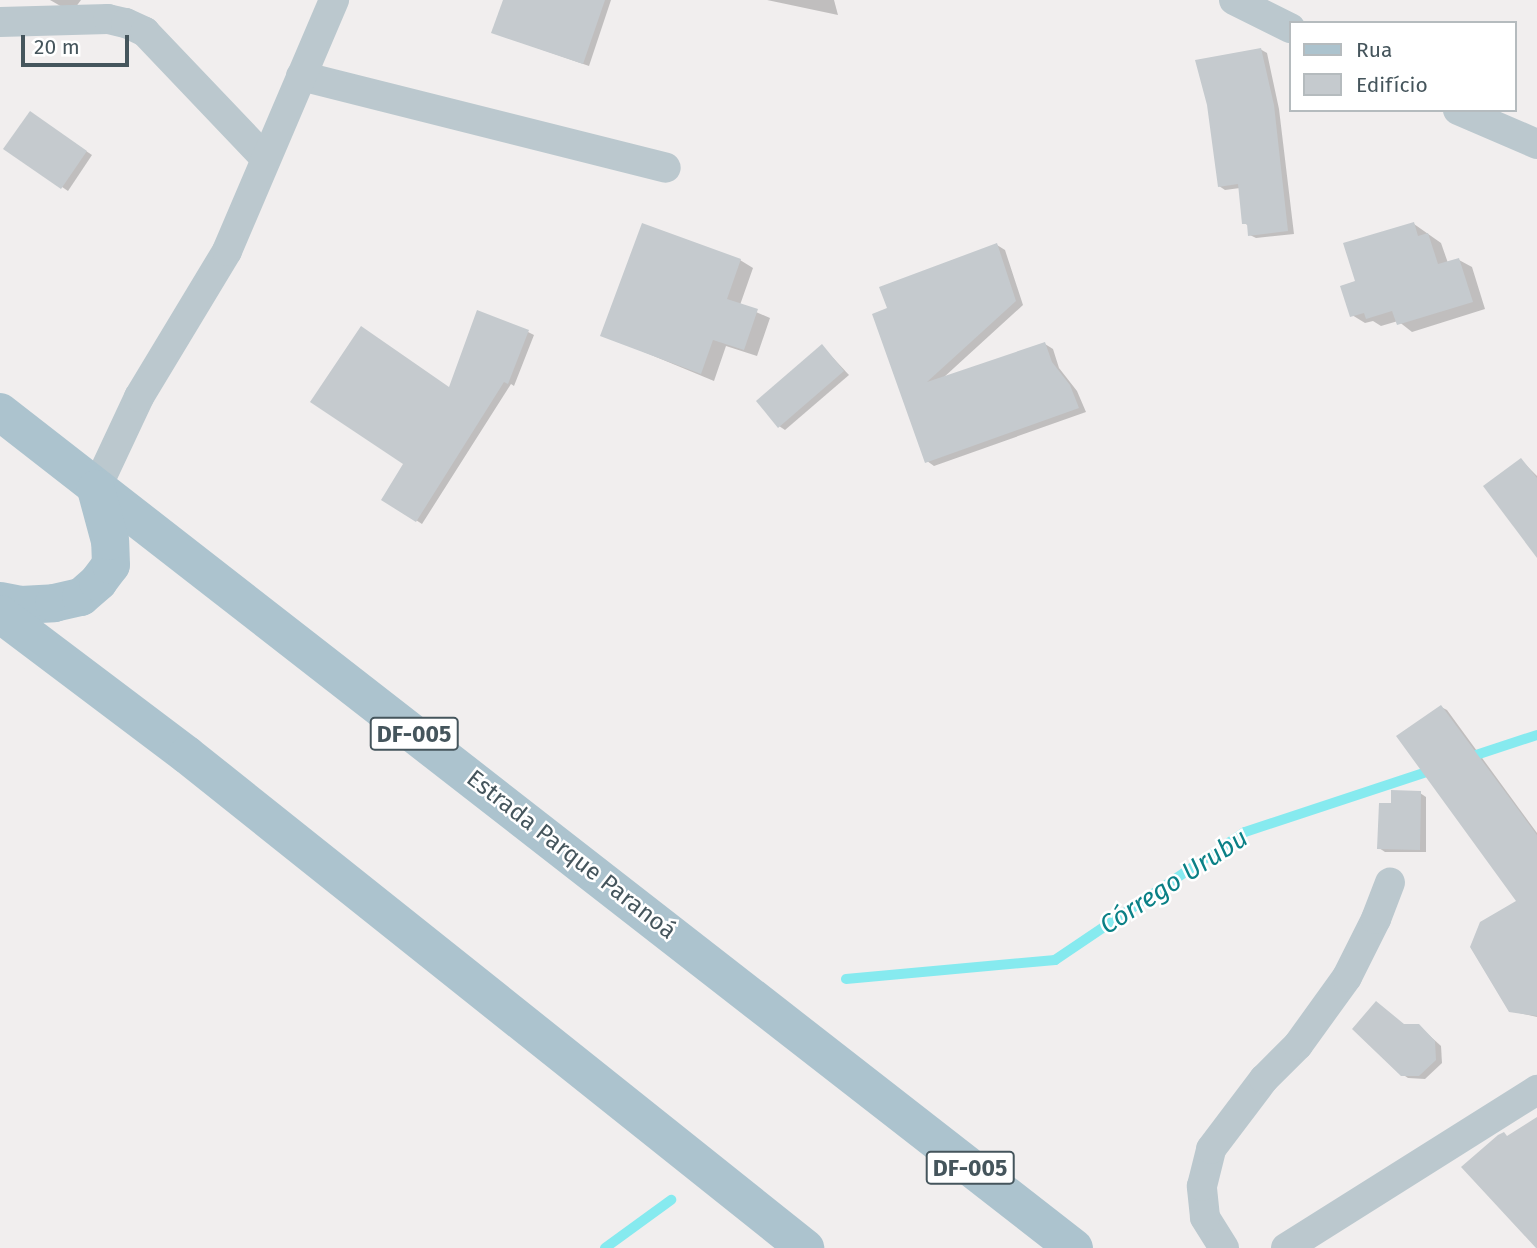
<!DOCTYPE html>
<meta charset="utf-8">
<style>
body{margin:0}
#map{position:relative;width:1537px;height:1248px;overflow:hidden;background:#f1eeee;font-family:"Fira Sans",sans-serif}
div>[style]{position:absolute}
.shadow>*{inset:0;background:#0003}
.stream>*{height:10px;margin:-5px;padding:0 5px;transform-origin:5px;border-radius:5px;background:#86eaef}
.building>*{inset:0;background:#c5cace}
.street>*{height:30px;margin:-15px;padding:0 15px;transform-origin:15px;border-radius:15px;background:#bbc8ce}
.primary>*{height:38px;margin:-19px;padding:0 19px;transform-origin:19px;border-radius:19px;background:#acc3ce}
span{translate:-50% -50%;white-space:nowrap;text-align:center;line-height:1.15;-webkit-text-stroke:5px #fff;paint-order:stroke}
.shield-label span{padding:2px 5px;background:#fff;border:2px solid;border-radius:5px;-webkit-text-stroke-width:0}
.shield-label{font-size:23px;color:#45555c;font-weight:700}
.street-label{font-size:24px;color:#45555c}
.water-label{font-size:26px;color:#0a8086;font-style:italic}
.legend{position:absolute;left:1289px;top:21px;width:228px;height:91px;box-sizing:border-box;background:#fff;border:2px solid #b5bbbe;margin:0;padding:9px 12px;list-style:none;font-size:21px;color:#45555c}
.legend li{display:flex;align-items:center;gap:14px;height:35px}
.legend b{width:35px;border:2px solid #b5bbbe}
.scale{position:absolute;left:21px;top:35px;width:108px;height:32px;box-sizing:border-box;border:4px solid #45555c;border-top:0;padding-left:9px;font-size:21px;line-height:24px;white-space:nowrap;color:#45555c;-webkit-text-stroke:5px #fff;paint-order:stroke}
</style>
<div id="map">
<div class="shadow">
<i style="clip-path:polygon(50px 0,81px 0,75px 8px,64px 8px)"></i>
<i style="clip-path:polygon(505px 0,611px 0,589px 66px,494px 33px)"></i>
<i style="clip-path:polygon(767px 0,834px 0,838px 15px)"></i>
<i style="clip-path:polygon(1260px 49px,1267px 53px,1279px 109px,1294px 234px,1256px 238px,1250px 235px,1249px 226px,1244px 223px,1240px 188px,1225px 190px,1219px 186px)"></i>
<i style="clip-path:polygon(36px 117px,92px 155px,68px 191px,6px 149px)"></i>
<i style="clip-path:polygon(1414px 224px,1441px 243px,1448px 263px,1459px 260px,1472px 267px,1485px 309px,1412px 332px,1398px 321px,1381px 326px,1373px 321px,1365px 323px,1352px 315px,1357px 282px)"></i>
<i style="clip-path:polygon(997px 245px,1005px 250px,1023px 305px,943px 378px,1045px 344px,1053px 349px,1059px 368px,1077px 391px,1086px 412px,934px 466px,927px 461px,889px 309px)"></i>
<i style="clip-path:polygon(740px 260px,753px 268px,740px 305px,770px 318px,757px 356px,726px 346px,714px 381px,603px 335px)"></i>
<i style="clip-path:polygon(528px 332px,534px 335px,514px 386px,511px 384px,422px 524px,384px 499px,450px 389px)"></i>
<i style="clip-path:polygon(822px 346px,849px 375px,785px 430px,779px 426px)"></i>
<i style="clip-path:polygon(1521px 460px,1537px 476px,1537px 554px)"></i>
<i style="clip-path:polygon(1441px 707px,1447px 710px,1537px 833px,1537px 1017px,1510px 1011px,1519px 902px)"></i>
<i style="clip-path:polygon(1420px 793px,1426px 797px,1426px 852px,1385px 852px,1379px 848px,1393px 805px)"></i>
<i style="clip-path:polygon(1405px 1026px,1419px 1026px,1441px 1046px,1442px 1063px,1425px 1079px,1408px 1078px,1402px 1074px)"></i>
</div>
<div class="stream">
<i style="left:1467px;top:758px;width:74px;rotate:-18.2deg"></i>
<i style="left:846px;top:979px;width:210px;rotate:-5.2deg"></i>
<i style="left:1055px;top:960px;width:229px;rotate:-34deg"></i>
<i style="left:1245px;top:832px;width:200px;rotate:-18.3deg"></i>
<i style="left:605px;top:1248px;width:82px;rotate:-36deg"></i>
</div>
<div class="building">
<i style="clip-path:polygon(503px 0,605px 0,583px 64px,491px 33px)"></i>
<i style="clip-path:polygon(1261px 48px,1274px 105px,1288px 231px,1248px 236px,1247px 224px,1242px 224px,1238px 184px,1218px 187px,1207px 105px,1195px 60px)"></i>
<i style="clip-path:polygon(30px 111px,87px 151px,61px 189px,3px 149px)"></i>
<i style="clip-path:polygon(1414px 222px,1418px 236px,1428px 233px,1438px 264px,1459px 258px,1473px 302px,1397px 325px,1392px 311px,1366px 319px,1364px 313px,1350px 317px,1340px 286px,1355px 281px,1343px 243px)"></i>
<i style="clip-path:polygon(642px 223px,741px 259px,727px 299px,758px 309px,744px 350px,713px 340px,701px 374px,600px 336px)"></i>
<i style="clip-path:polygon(997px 243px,1016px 301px,927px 382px,1045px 342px,1052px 362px,1070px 385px,1079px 408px,925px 463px,872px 314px,887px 308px,879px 287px)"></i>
<i style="clip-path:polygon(477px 310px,529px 330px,508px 384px,504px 382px,416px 522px,381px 500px,403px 464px,310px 402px,361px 326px,449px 387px)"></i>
<i style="clip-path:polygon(822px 344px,844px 371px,778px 428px,756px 401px)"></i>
<i style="clip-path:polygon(1521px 458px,1537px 478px,1537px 558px,1483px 486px)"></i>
<i style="clip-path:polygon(1441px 705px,1537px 835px,1537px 1016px,1509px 1012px,1470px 947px,1480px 922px,1516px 901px,1396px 736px)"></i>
<i style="clip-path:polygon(1391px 790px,1421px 791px,1420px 850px,1377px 849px,1379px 803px,1391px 803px)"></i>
<i style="clip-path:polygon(1376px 1001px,1404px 1024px,1419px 1024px,1435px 1041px,1436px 1060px,1419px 1076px,1401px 1076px,1352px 1029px)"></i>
<i style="clip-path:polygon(1537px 1117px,1537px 1248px,1536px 1248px,1461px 1167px,1498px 1135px,1504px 1132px,1507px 1136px)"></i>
</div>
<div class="street">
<i style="left:1234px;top:0;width:63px;rotate:26.6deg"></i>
<i style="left:0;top:22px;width:108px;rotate:-1.6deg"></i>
<i style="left:108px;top:19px;width:18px;rotate:13deg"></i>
<i style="left:126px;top:23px;width:21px;rotate:25deg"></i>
<i style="left:145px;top:32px;width:175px;rotate:46.4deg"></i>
<i style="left:301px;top:76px;width:376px;rotate:14.1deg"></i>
<i style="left:1458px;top:110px;width:86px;rotate:23.3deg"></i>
<i style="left:96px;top:489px;width:102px;rotate:-64.9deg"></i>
<i style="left:139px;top:397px;width:170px;rotate:-58.9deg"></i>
<i style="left:227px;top:251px;width:273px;rotate:-66.9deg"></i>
<i style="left:1224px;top:1248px;width:36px;rotate:-122deg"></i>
<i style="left:1205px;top:1217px;width:31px;rotate:-96deg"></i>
<i style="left:1202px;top:1186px;width:38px;rotate:-76deg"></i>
<i style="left:1211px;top:1149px;width:88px;rotate:-52.9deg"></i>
<i style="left:1264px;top:1079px;width:48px;rotate:-45deg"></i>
<i style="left:1298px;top:1045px;width:84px;rotate:-54.2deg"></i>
<i style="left:1347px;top:977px;width:65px;rotate:-63.4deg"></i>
<i style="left:1376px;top:919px;width:39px;rotate:-69deg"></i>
<i style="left:1286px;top:1248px;width:297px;rotate:-32.2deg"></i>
</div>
<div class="primary">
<i style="left:0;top:412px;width:1361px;rotate:37.9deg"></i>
<i style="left:0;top:601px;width:21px;rotate:11deg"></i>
<i style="left:21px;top:605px;width:33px;rotate:-3deg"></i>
<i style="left:54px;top:603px;width:28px;rotate:-13deg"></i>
<i style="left:81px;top:597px;width:23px;rotate:-41deg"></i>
<i style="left:98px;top:582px;width:21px;rotate:-53deg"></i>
<i style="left:111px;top:565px;width:24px;rotate:-92deg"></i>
<i style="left:110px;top:541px;width:54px;rotate:-105.1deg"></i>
<i style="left:0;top:614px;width:234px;rotate:37deg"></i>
<i style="left:187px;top:755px;width:791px;rotate:38.58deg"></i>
</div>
<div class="shield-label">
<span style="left:414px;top:734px">DF-005</span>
<span style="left:970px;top:1168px">DF-005</span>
</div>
<div class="street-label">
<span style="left:571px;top:855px;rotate:38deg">Estrada Parque Paranoá</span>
</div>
<div class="water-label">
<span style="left:1174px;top:882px;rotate:-33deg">Córrego Urubu</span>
</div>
<ul class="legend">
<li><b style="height:9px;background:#acc3ce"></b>Rua</li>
<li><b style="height:19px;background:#c5cace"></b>Edifício</li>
</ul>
<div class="scale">20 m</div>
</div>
